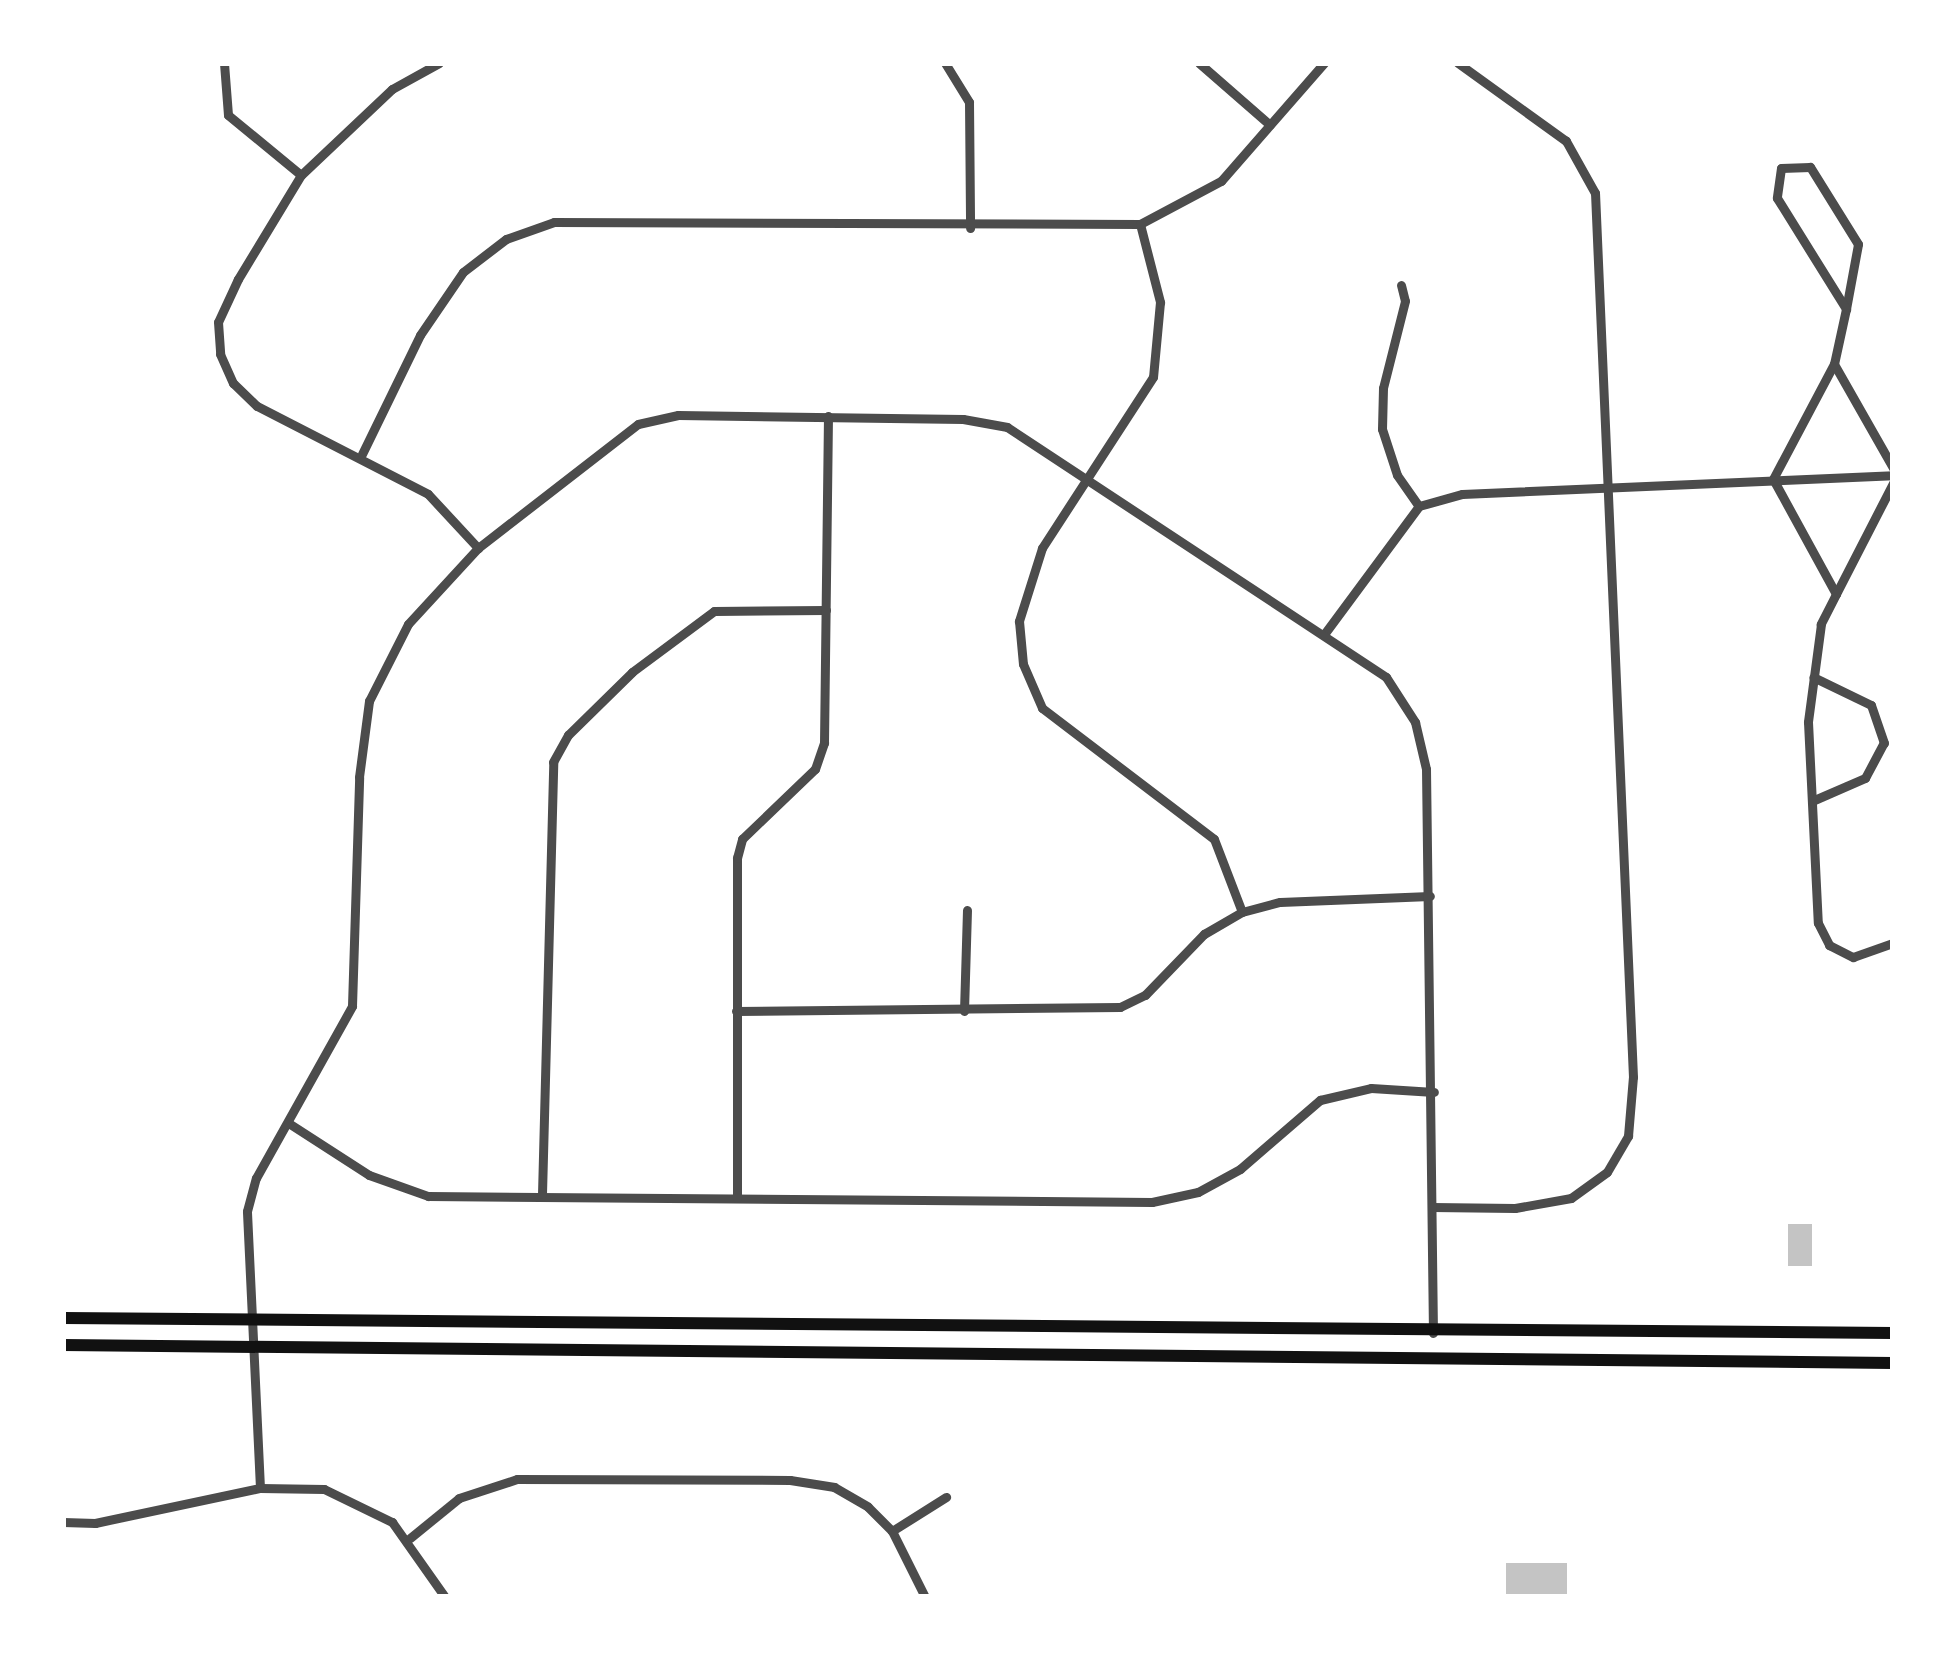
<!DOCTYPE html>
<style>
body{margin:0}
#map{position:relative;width:1956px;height:1660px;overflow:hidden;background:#fff;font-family:"Sofia Sans Condensed",sans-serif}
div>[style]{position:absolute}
.building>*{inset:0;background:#c4c4c4}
.minor>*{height:9px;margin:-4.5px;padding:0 4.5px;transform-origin:4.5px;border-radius:4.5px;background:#4c4c4c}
.secondary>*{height:12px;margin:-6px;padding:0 6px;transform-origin:6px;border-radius:6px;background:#111}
span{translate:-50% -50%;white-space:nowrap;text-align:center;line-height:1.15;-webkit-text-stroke:9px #fff;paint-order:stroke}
.frame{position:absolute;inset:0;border:66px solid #fff;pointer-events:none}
</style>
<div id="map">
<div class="building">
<i style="clip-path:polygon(1788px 1224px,1812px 1224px,1812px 1266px,1788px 1266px)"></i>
<i style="clip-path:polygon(1506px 1563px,1567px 1563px,1567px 1597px,1506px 1597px)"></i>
</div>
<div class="minor">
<i style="left:224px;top:63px;width:52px;rotate:85.6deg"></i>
<i style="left:228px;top:115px;width:94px;rotate:39.4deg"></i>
<i style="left:439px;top:63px;width:54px;rotate:151deg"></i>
<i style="left:392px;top:89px;width:125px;rotate:136.6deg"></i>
<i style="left:301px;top:175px;width:122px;rotate:121.2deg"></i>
<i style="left:238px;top:279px;width:47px;rotate:114.9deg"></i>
<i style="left:218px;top:322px;width:32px;rotate:86deg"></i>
<i style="left:220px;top:354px;width:32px;rotate:66deg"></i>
<i style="left:233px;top:383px;width:33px;rotate:44deg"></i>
<i style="left:257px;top:406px;width:192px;rotate:27.2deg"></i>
<i style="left:428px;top:494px;width:74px;rotate:47.2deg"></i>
<i style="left:945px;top:63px;width:46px;rotate:58.4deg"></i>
<i style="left:969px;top:102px;width:126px;rotate:89.5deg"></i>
<i style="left:1199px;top:63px;width:94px;rotate:41.1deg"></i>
<i style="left:1140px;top:224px;width:81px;rotate:75.6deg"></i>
<i style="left:1160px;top:302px;width:75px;rotate:95.3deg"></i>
<i style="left:1153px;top:377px;width:204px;rotate:123deg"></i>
<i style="left:1042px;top:548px;width:77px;rotate:107.5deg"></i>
<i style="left:1019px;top:621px;width:43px;rotate:84.7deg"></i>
<i style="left:1023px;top:664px;width:48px;rotate:66.6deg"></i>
<i style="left:1042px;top:708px;width:216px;rotate:37.3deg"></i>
<i style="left:1214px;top:839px;width:78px;rotate:69deg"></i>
<i style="left:1401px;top:285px;width:16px;rotate:76deg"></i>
<i style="left:1405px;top:301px;width:90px;rotate:104.2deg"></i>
<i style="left:1383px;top:388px;width:41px;rotate:91.4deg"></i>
<i style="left:1382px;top:429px;width:48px;rotate:71.9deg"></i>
<i style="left:1397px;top:475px;width:38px;rotate:55deg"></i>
<i style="left:1834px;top:364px;width:56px;rotate:-77.7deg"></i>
<i style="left:1846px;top:309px;width:66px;rotate:-79.5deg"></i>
<i style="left:1858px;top:244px;width:91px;rotate:-121.9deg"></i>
<i style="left:1810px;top:167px;width:29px;rotate:178deg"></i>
<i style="left:1781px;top:168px;width:30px;rotate:98deg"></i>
<i style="left:1777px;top:198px;width:131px;rotate:58.1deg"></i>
<i style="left:362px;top:454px;width:132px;rotate:-64deg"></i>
<i style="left:420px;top:335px;width:76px;rotate:-55.7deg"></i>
<i style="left:463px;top:272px;width:54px;rotate:-37.5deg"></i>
<i style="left:506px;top:239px;width:51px;rotate:-19.5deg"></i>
<i style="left:554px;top:222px;width:586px;rotate:0.2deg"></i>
<i style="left:1140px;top:224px;width:92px;rotate:-28deg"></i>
<i style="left:1221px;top:181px;width:157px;rotate:-48.9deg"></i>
<i style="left:1773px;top:479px;width:131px;rotate:61.3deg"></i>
<i style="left:1836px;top:594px;width:34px;rotate:117deg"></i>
<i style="left:1821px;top:624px;width:99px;rotate:97.6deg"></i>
<i style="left:1808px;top:722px;width:201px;rotate:87.2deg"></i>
<i style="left:1818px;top:923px;width:25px;rotate:63deg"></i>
<i style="left:1829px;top:945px;width:27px;rotate:27deg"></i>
<i style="left:1853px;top:957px;width:42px;rotate:-19.3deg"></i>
<i style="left:1773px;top:479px;width:130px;rotate:-62.1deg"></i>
<i style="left:1834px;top:364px;width:120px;rotate:60.4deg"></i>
<i style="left:1836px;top:594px;width:125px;rotate:-62.8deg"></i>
<i style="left:1325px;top:633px;width:158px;rotate:-53.5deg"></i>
<i style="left:1419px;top:506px;width:45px;rotate:-15.6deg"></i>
<i style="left:1462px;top:494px;width:431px;rotate:-2.5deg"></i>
<i style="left:1812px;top:801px;width:58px;rotate:-23.5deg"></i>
<i style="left:1865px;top:778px;width:40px;rotate:-62deg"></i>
<i style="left:1884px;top:743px;width:40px;rotate:-108.9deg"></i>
<i style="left:1871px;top:705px;width:64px;rotate:-154.2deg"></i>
<i style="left:736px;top:1011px;width:384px;rotate:-0.6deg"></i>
<i style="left:1120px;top:1007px;width:28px;rotate:-26deg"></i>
<i style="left:1145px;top:995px;width:85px;rotate:-46deg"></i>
<i style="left:1204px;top:934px;width:44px;rotate:-30.1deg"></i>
<i style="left:1242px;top:912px;width:39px;rotate:-15deg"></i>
<i style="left:1280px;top:902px;width:150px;rotate:-2.3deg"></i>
<i style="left:964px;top:1011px;width:101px;rotate:-88.3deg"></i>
<i style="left:290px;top:1124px;width:94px;rotate:32.8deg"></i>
<i style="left:369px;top:1175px;width:63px;rotate:19.6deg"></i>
<i style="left:428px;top:1196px;width:724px;rotate:0.47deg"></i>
<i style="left:1152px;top:1202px;width:47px;rotate:-12.3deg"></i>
<i style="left:1198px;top:1192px;width:48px;rotate:-28.7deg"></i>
<i style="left:1240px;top:1169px;width:106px;rotate:-40.8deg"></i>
<i style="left:1320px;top:1100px;width:52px;rotate:-13.2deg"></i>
<i style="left:1371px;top:1088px;width:63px;rotate:3.6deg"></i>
<i style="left:542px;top:1194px;width:432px;rotate:-88.5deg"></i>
<i style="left:553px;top:762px;width:31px;rotate:-61deg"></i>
<i style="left:568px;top:735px;width:90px;rotate:-44.5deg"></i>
<i style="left:632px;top:672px;width:102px;rotate:-36.6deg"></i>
<i style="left:714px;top:611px;width:112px;rotate:-0.5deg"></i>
<i style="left:737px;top:1198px;width:340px;rotate:-90deg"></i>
<i style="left:737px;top:858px;width:20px;rotate:-75deg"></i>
<i style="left:742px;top:839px;width:101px;rotate:-43.8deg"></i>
<i style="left:815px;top:769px;width:28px;rotate:-71deg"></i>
<i style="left:824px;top:743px;width:327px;rotate:-89.3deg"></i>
<i style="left:1432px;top:1207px;width:83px;rotate:0.7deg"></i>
<i style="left:1515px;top:1208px;width:57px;rotate:-10.1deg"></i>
<i style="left:1571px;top:1198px;width:44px;rotate:-35.8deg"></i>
<i style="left:1607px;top:1172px;width:42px;rotate:-59.7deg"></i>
<i style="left:1628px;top:1136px;width:59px;rotate:-85.2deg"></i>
<i style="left:1633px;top:1077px;width:885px;rotate:-92.46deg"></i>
<i style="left:1595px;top:193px;width:60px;rotate:-119.1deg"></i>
<i style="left:1566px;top:141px;width:133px;rotate:-144.2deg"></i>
<i style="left:260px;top:1488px;width:277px;rotate:-92.7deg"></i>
<i style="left:247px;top:1211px;width:34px;rotate:-75deg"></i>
<i style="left:256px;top:1178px;width:197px;rotate:-60.8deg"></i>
<i style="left:352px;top:1006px;width:229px;rotate:-88.2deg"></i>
<i style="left:359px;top:777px;width:77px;rotate:-82.5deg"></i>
<i style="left:369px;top:701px;width:86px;rotate:-63.1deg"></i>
<i style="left:408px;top:624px;width:103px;rotate:-47.4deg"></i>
<i style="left:478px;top:548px;width:202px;rotate:-37.8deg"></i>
<i style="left:638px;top:424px;width:41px;rotate:-12.7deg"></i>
<i style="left:678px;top:415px;width:285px;rotate:0.8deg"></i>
<i style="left:963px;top:419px;width:45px;rotate:10.3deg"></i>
<i style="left:1007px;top:427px;width:454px;rotate:33.4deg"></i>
<i style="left:1386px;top:677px;width:54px;rotate:57.2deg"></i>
<i style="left:1415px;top:722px;width:48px;rotate:76.8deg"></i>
<i style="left:1426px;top:769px;width:564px;rotate:89.29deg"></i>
<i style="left:63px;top:1522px;width:32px;rotate:2deg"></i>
<i style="left:95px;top:1523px;width:169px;rotate:-12deg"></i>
<i style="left:260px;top:1488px;width:64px;rotate:0.9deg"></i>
<i style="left:324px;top:1489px;width:76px;rotate:25.9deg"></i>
<i style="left:392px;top:1522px;width:92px;rotate:54.8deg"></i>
<i style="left:892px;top:1531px;width:64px;rotate:-32.2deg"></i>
<i style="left:410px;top:1538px;width:63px;rotate:-39.2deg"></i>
<i style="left:459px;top:1498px;width:61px;rotate:-18.1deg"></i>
<i style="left:517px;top:1479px;width:273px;rotate:0.2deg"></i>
<i style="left:790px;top:1480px;width:45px;rotate:9deg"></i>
<i style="left:834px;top:1487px;width:39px;rotate:30deg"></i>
<i style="left:868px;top:1507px;width:34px;rotate:45deg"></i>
<i style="left:892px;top:1531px;width:74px;rotate:63.4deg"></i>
</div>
<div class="secondary">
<i style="left:63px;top:1318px;width:1830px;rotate:0.47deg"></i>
<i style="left:63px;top:1345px;width:1830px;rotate:0.56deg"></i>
</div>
<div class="frame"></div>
</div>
